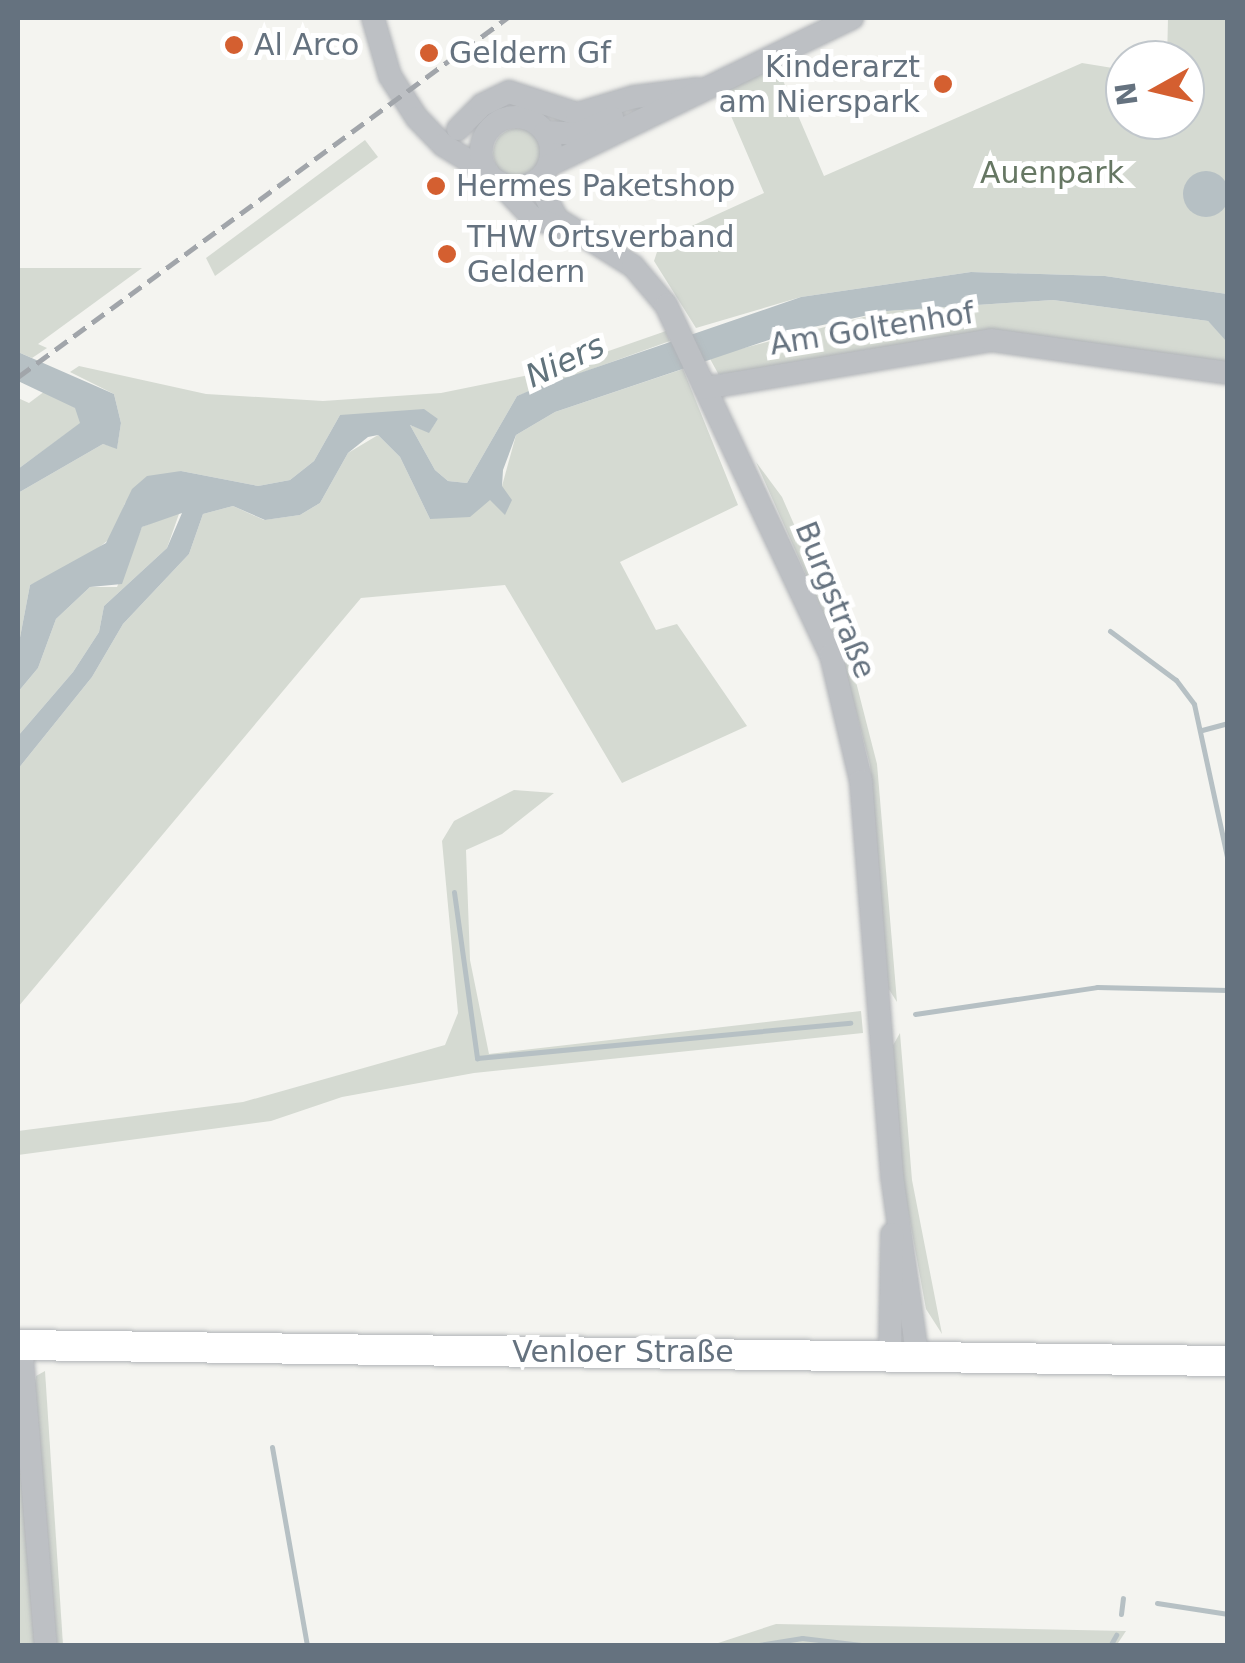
<!DOCTYPE html>
<meta charset="utf-8">
<style>
body{margin:0}
#map{position:relative;width:1245px;height:1663px;overflow:hidden;background:#f4f4f0;font-family:"DejaVu Sans",sans-serif}
div>[style]{position:absolute}
.green>*{inset:0;background:#d5dad2}
.round{border-radius:50%}
.water>*{inset:0;background:#b6c0c4}
.stream>*{height:5px;margin:-2.5px;padding:0 2.5px;transform-origin:2.5px;border-radius:2.5px;background:#b6c0c4}
.roads{filter:drop-shadow(0 0 2px #b1b4b8) drop-shadow(0 0 2px #b1b4b8)}
.minor>*{height:22px;margin:-11px;padding:0 11px;transform-origin:11px;border-radius:11px;background:#bdc0c4}
.minor>.ring{margin:-11px;padding:0;box-sizing:content-box;background:none;border:22px solid #bdc0c4;border-radius:50%}
.major>*{height:30px;margin:-15px;padding:0 15px;transform-origin:15px;border-radius:15px;background:#fff}
.rail>*{height:5px;margin-top:-2.5px;transform-origin:0;background:repeating-linear-gradient(90deg,#a1a5aa 0 15px,transparent 0 23px)}
.dots>*{width:28px;height:28px;translate:-50% -50%;box-sizing:border-box;border:5px solid #fff;border-radius:50%}
span{translate:-50% -50%;white-space:nowrap;text-align:center;line-height:1.15;-webkit-text-stroke:10px #fff;paint-order:stroke}
.poi-label{font-size:30px;color:#65727f}
.left{translate:0 -50%;text-align:left}
.right{translate:-100% -50%;text-align:right}
.park-label{font-size:30px;color:#667763}
.street-label{font-size:30px;color:#65727f}
.water-label{font-size:32px;color:#61737c;font-style:italic}
.frame{position:absolute;inset:0;border:20px solid #65727f;pointer-events:none}
.north{position:absolute;left:1105px;top:40px;width:100px;height:100px;box-sizing:border-box;background:#fff;border:2px solid #c1c7cc;border-radius:50%;rotate:262deg;font-size:28px;font-weight:700;line-height:40px;text-align:center;color:#65727f}
.north::after{content:'';display:block;margin:auto;width:35px;height:45px;background:#d45f30;clip-path:polygon(50% 0,100% 100%,50% 72%,0 100%)}
</style>
<div id="map">
<div class="green">
<i style="clip-path:polygon(1168px 18px,1227px 18px,1227px 294px,1105px 276px,971px 272px,801px 297px,696px 328px,654px 261px,661px 240px,764px 193px,716px 81px,772px 55px,824px 176px,1082px 63px,1125px 70px,1125px 120px,1185px 120px,1185px 60px,1167px 60px)"></i>
<i class="round" style="left:493px;top:128px;width:50px;height:50px"></i>
<i style="clip-path:polygon(365px 140px,378px 157px,215px 276px,206px 258px)"></i>
<i style="clip-path:polygon(18px 268px,142px 268px,38px 344px,47px 348px,32px 358px,18px 352px)"></i>
<i style="clip-path:polygon(1053px 300px,1208px 321px,1228px 342px,1227px 366px,989px 334px,720px 377px,709px 357px,887px 311px)"></i>
<i style="clip-path:polygon(666px 331px,670px 341px,517px 396px,467px 483px,448px 481px,435px 470px,410px 425px,429px 432px,438px 419px,340px 415px,314px 461px,290px 480px,258px 486px,181px 471px,125px 503px,112px 537px,80px 563px,30px 585px,18px 648px,18px 493px,103px 444px,117px 448px,121px 423px,114px 394px,70px 372px,79px 366px,206px 394px,323px 401px,441px 393px,554px 370px)"></i>
<i style="clip-path:polygon(683px 369px,738px 505px,620px 562px,656px 630px,677px 624px,747px 726px,622px 783px,505px 585px,361px 598px,18px 1007px,18px 769px,92px 677px,123px 624px,189px 554px,203px 514px,233px 506px,264px 520px,300px 515px,320px 503px,348px 453px,378px 435px,400px 457px,430px 519px,502px 486px,516px 435px,555px 412px)"></i>
<i style="clip-path:polygon(45px 391px,76px 408px,81px 423px,18px 469px,18px 398px,29px 403px)"></i>
<i style="clip-path:polygon(756px 462px,782px 497px,846px 643px,877px 764px,897px 1002px,888px 988px,870px 765px,840px 651px)"></i>
<i style="clip-path:polygon(180px 511px,167px 548px,104px 606px,99px 632px,73px 672px,18px 736px,18px 692px,38px 668px,56px 619px,90px 587px,117px 587px,142px 527px)"></i>
<i style="clip-path:polygon(514px 790px,554px 793px,502px 834px,466px 850px,470px 960px,489px 1054px,861px 1011px,863px 1033px,474px 1073px,342px 1097px,271px 1121px,18px 1155px,18px 1131px,243px 1102px,445px 1045px,458px 1013px,442px 841px,454px 821px)"></i>
<i style="clip-path:polygon(900px 1033px,912px 1180px,942px 1334px,926px 1309px,902px 1178px,892px 1047px)"></i>
<i style="clip-path:polygon(45px 1371px,63px 1645px,53px 1645px,34px 1391px,36px 1376px)"></i>
<i style="clip-path:polygon(18px 1403px,36px 1645px,18px 1645px)"></i>
<i style="clip-path:polygon(776px 1624px,1126px 1631px,1116px 1646px,712px 1645px)"></i>
</div>
<div class="water">
<i class="round" style="left:1183px;top:171px;width:46px;height:46px"></i>
<i style="clip-path:polygon(971px 272px,1105px 276px,1227px 294px,1227px 342px,1208px 321px,1053px 300px,887px 311px,795px 331px,555px 412px,516px 435px,503px 470px,502px 486px,512px 500px,505px 515px,490px 500px,470px 517px,430px 519px,400px 457px,378px 435px,368px 437px,348px 453px,320px 503px,300px 515px,265px 520px,233px 506px,203px 514px,189px 554px,123px 624px,92px 677px,18px 769px,18px 736px,73px 672px,99px 632px,104px 606px,167px 548px,182px 513px,142px 527px,122px 584px,90px 587px,56px 619px,38px 668px,18px 692px,18px 648px,30px 585px,106px 543px,132px 489px,147px 476px,181px 471px,258px 486px,290px 480px,314px 461px,340px 415px,424px 409px,438px 419px,429px 433px,410px 425px,435px 470px,448px 481px,467px 483px,517px 396px,536px 388px,801px 297px)"></i>
<i style="clip-path:polygon(18px 352px,114px 394px,121px 423px,117px 449px,103px 444px,18px 493px,18px 469px,80px 423px,75px 408px,18px 381px)"></i>
</div>
<div class="stream">
<i style="left:1110px;top:631px;width:82px;rotate:36.6deg"></i>
<i style="left:1176px;top:680px;width:30px;rotate:53deg"></i>
<i style="left:1194px;top:704px;width:161px;rotate:77.8deg"></i>
<i style="left:1202px;top:730px;width:27px;rotate:-15deg"></i>
<i style="left:454px;top:892px;width:168px;rotate:82.1deg"></i>
<i style="left:477px;top:1058px;width:375px;rotate:-5.4deg"></i>
<i style="left:915px;top:1014px;width:184px;rotate:-8.4deg"></i>
<i style="left:1097px;top:987px;width:131px;rotate:1.3deg"></i>
<i style="left:272px;top:1447px;width:202px;rotate:80deg"></i>
<i style="left:1157px;top:1603px;width:72px;rotate:8.8deg"></i>
<i style="left:1121px;top:1614px;width:16px;rotate:-83deg"></i>
<i style="left:752px;top:1646px;width:51px;rotate:-9.1deg"></i>
<i style="left:802px;top:1638px;width:68px;rotate:6.7deg"></i>
<i style="left:1110px;top:1646px;width:13px;rotate:-61deg"></i>
</div>
<div class="roads">
<div class="minor">
<i style="left:373px;top:18px;width:60px;rotate:73.7deg"></i>
<i style="left:390px;top:76px;width:50px;rotate:57.3deg"></i>
<i style="left:417px;top:118px;width:37px;rotate:46deg"></i>
<i style="left:443px;top:145px;width:52px;rotate:31.5deg"></i>
<i class="ring" style="left:481px;top:117px;width:48px;height:48px"></i>
<i style="left:458px;top:129px;width:34px;rotate:-45deg"></i>
<i style="left:482px;top:105px;width:30px;rotate:-26deg"></i>
<i style="left:509px;top:92px;width:71px;rotate:17.9deg"></i>
<i style="left:577px;top:114px;width:59px;rotate:-16.6deg"></i>
<i style="left:634px;top:97px;width:64px;rotate:-7.2deg"></i>
<i style="left:545px;top:132px;width:33px;rotate:3deg"></i>
<i style="left:578px;top:134px;width:38px;rotate:-25deg"></i>
<i style="left:549px;top:165px;width:337px;rotate:-25.9deg"></i>
<i style="left:537px;top:180px;width:44px;rotate:62.9deg"></i>
<i style="left:557px;top:219px;width:89px;rotate:31.7deg"></i>
<i style="left:633px;top:266px;width:51px;rotate:49.8deg"></i>
<i style="left:666px;top:305px;width:387px;rotate:64.8deg"></i>
<i style="left:831px;top:655px;width:130px;rotate:76.6deg"></i>
<i style="left:861px;top:781px;width:396px;rotate:85.5deg"></i>
<i style="left:892px;top:1176px;width:180px;rotate:82deg"></i>
<i style="left:499px;top:182px;width:48px;rotate:46.7deg"></i>
<i style="left:532px;top:217px;width:33px;rotate:20deg"></i>
<i style="left:705px;top:388px;width:290px;rotate:-9.5deg"></i>
<i style="left:991px;top:340px;width:239px;rotate:7.9deg"></i>
<i style="left:21px;top:1345px;width:302px;rotate:85.3deg"></i>
<i style="left:890px;top:1354px;width:120px;rotate:-89deg"></i>
</div>
<div class="major">
<i style="left:18px;top:1345px;width:1210px;rotate:0.76deg"></i>
</div>
</div>
<div class="rail">
<i style="left:18px;top:377px;width:607px;rotate:-36.28deg"></i>
</div>
<div class="dots">
<i style="left:234px;top:45px;background:#d45f30"></i>
<i style="left:429px;top:53px;background:#d45f30"></i>
<i style="left:943px;top:84px;background:#d45f30"></i>
<i style="left:436px;top:186px;background:#d45f30"></i>
<i style="left:447px;top:254px;background:#d45f30"></i>
</div>
<div class="poi-label">
<span class="left" style="left:254px;top:45px">Al Arco</span>
<span class="left" style="left:449px;top:53px">Geldern Gf</span>
<span class="right" style="left:920px;top:84px">Kinderarzt<br>am Nierspark</span>
<span class="left" style="left:456px;top:186px">Hermes Paketshop</span>
<span class="left" style="left:467px;top:254px">THW Ortsverband<br>Geldern</span>
</div>
<div class="park-label">
<span style="left:1052px;top:173px">Auenpark</span>
</div>
<div class="street-label">
<span style="left:872px;top:329px;rotate:-9deg">Am Goltenhof</span>
<span style="left:835px;top:600px;rotate:68deg">Burgstraße</span>
<span style="left:623px;top:1352px">Venloer Straße</span>
</div>
<div class="water-label">
<span style="left:565px;top:361px;rotate:-25deg">Niers</span>
</div>
<div class="frame"></div>
<div class="north">N</div>
</div>
